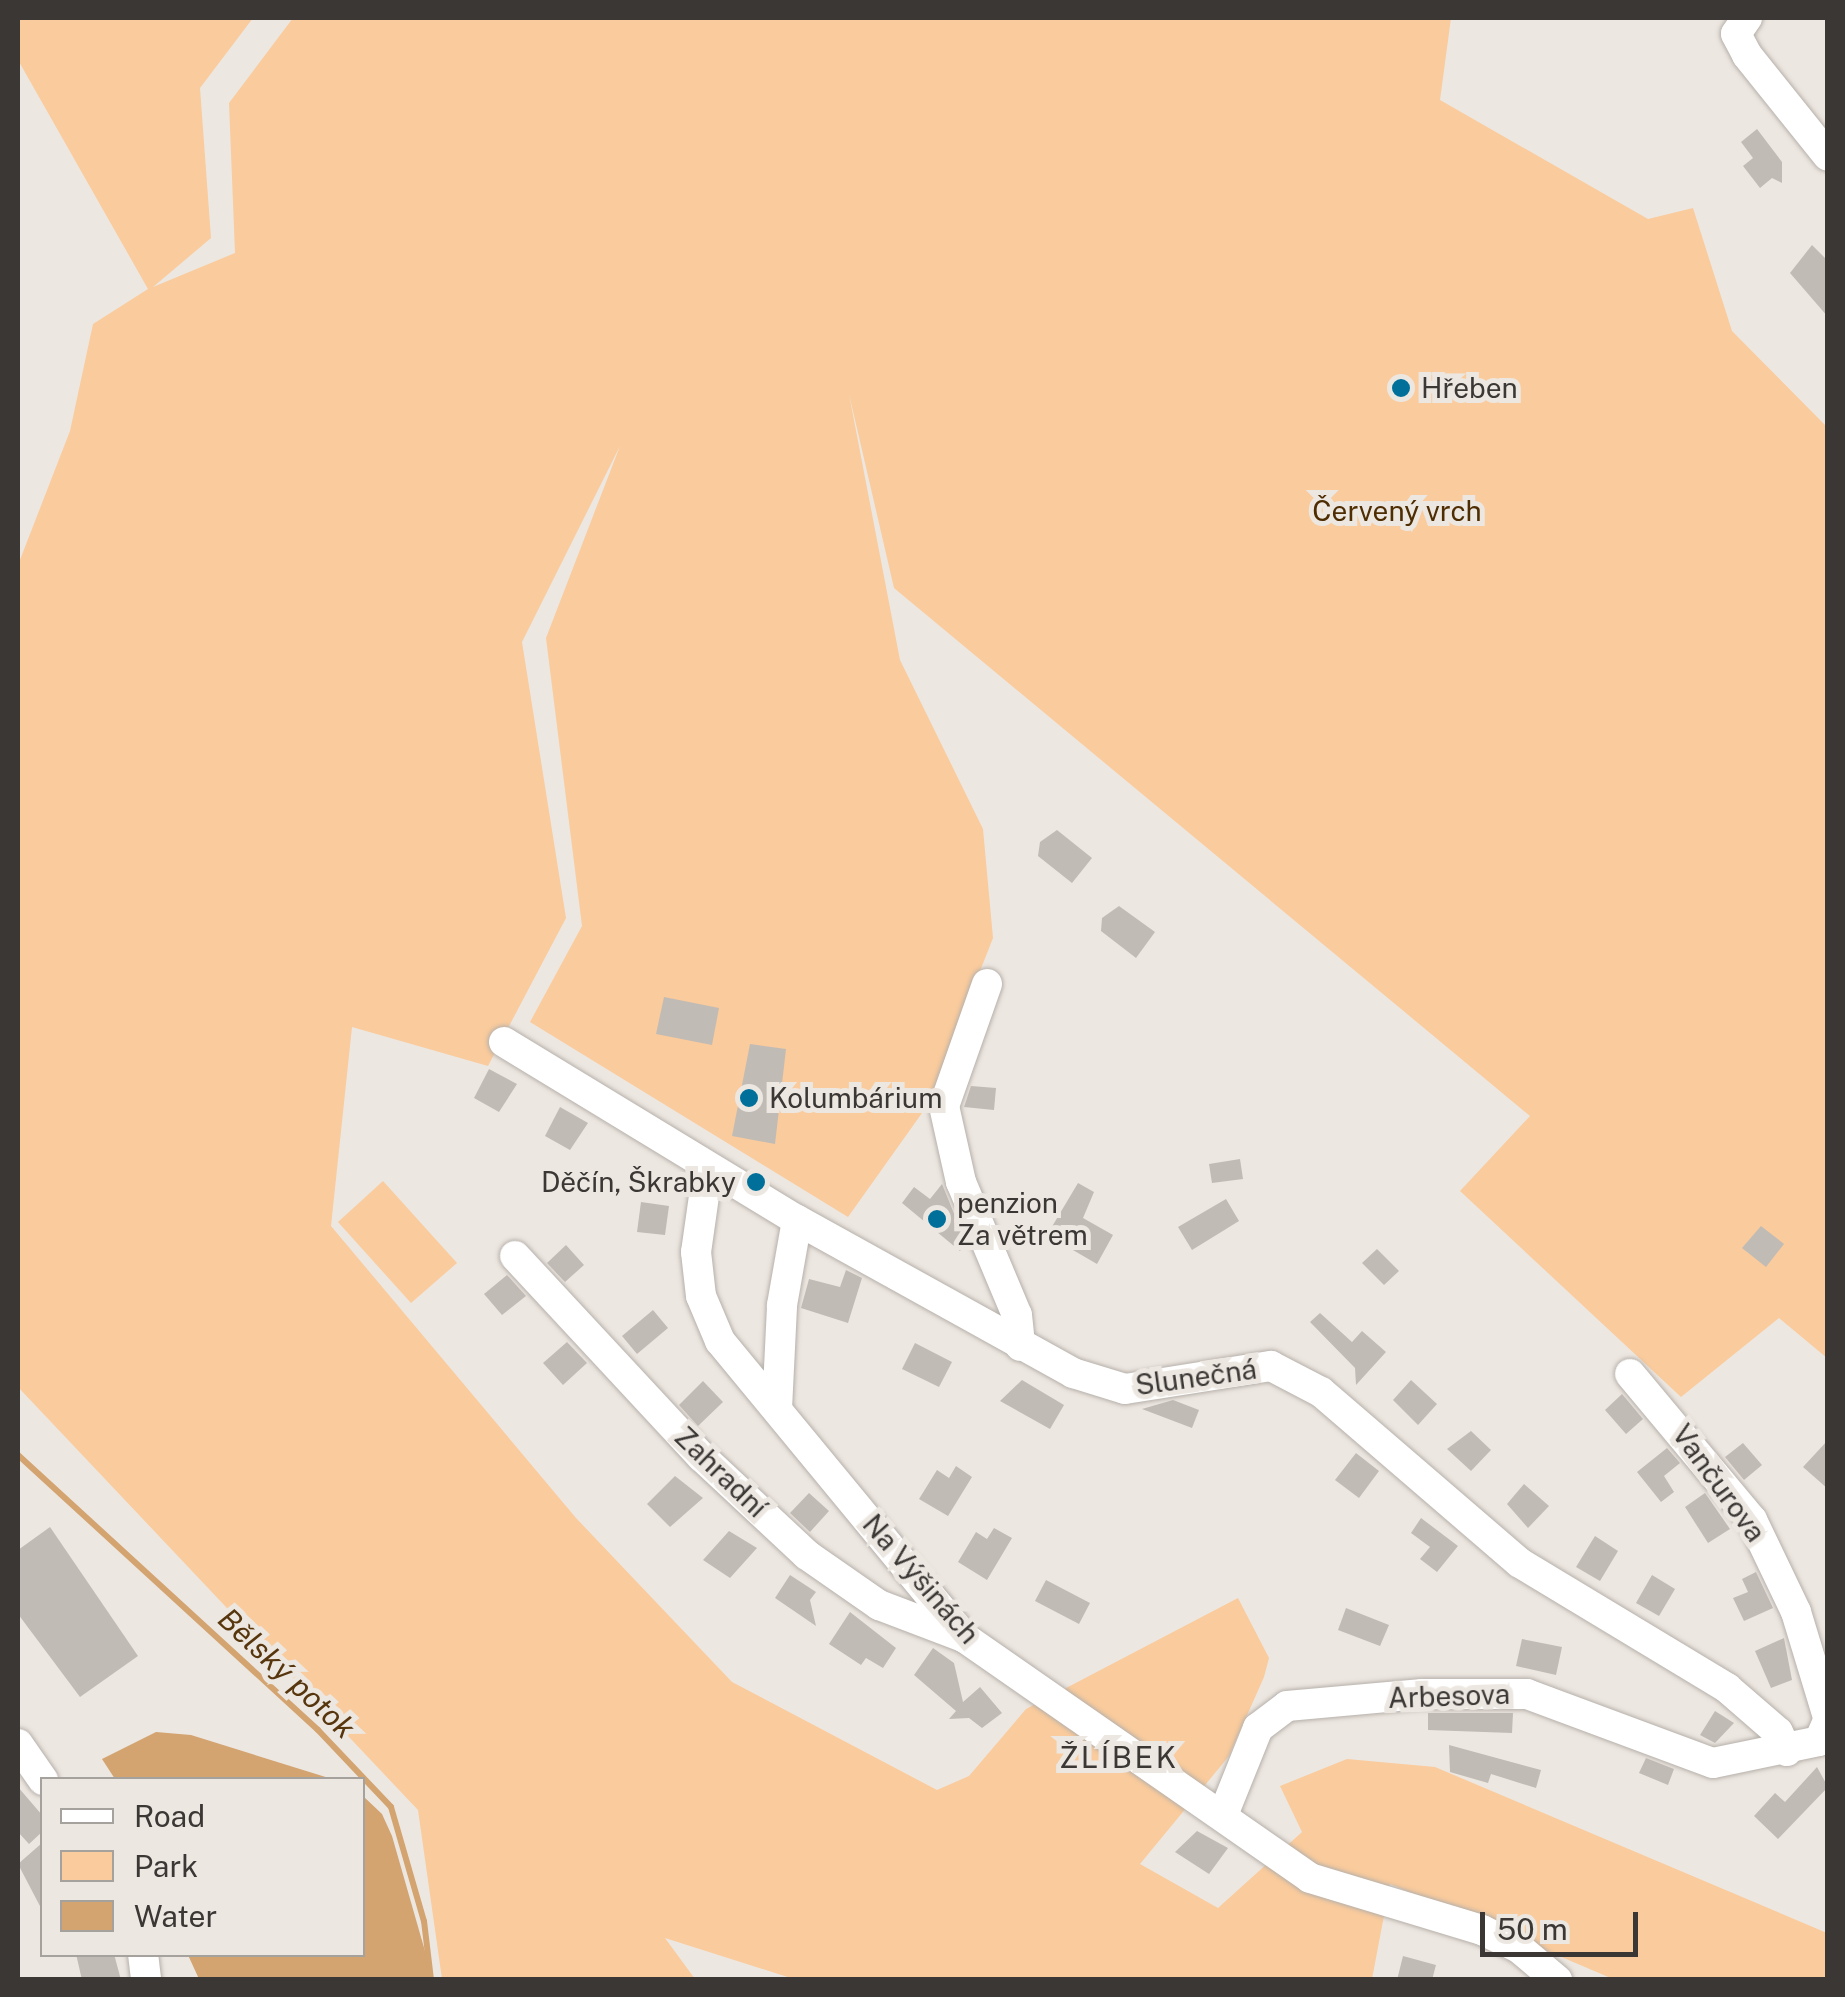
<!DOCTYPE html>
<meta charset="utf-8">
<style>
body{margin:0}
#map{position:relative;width:1845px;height:1997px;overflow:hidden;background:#ede7e1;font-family:"Public Sans",sans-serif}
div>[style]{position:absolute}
.green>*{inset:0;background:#facb9c}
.water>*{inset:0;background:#d3a370}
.stream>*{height:6px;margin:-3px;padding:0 3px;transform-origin:3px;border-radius:3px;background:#d3a370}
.building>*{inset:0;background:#c1bbb6}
.roads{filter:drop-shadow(0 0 2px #b6b0aa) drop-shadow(0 0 2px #b6b0aa)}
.minor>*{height:30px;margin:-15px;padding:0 15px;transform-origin:15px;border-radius:15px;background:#fff}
.dots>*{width:28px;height:28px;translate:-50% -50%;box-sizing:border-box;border:5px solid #ede7e1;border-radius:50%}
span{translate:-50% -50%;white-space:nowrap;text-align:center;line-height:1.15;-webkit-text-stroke:10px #ede7e1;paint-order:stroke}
.poi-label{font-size:28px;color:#3a3735}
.left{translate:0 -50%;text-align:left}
.right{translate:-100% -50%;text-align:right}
.park-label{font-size:28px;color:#4e2d03}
.street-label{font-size:28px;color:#3a3735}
.water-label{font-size:30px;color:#57360e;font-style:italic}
.neighbourhood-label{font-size:30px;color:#3a3735;letter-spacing:2.5px}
.frame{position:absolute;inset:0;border:20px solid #3a3735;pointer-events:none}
.legend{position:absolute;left:40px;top:1777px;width:325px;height:180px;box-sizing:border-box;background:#ede7e1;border:2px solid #a5a19c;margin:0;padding:12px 18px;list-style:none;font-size:30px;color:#3a3735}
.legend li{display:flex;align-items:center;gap:20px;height:50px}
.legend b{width:50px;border:2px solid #a5a19c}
.scale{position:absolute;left:1480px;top:1912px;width:158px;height:45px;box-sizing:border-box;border:5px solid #3a3735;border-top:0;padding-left:12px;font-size:30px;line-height:35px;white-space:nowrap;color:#3a3735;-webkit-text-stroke:8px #ede7e1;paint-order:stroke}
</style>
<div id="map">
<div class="green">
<i style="clip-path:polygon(18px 18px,253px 18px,200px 88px,211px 238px,153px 287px,235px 253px,229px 103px,293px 18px,1451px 18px,1440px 100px,1648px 219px,1693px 208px,1732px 331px,1827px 427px,1827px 1358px,1779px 1318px,1681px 1397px,1460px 1191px,1530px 1116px,894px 588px,849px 394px,900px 660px,983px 829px,993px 938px,927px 1106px,848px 1217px,530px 1022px,582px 926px,546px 638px,620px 446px,522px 642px,566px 918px,488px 1066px,352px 1027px,331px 1226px,576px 1518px,732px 1682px,937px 1790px,969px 1776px,1026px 1709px,1238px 1598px,1269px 1658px,1264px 1677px,1229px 1756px,1140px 1864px,1218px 1908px,1302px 1832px,1280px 1786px,1347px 1759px,1435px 1767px,1827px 1933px,1827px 1979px,1613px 1979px,1390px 1884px,1372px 1979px,794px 1979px,665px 1938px,695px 1979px,442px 1979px,418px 1810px,18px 1387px,18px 565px,70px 431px,93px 324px,148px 289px,18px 60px)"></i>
<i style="clip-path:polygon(383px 1181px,457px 1263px,411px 1303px,338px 1222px)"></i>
</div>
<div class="water">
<i style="clip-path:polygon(156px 1732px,191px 1735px,332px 1779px,115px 1779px,102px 1759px)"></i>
<i style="clip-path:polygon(363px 1796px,382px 1814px,392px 1836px,433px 1979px,199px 1979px,188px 1955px,362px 1954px)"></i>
</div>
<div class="stream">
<i style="left:18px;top:1455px;width:407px;rotate:42.5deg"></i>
<i style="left:318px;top:1730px;width:106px;rotate:46.5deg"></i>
<i style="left:391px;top:1807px;width:119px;rotate:73.9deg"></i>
<i style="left:424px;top:1921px;width:59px;rotate:83.2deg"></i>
</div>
<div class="building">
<i style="clip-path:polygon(1757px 129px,1782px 162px,1782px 183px,1772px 178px,1760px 188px,1743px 166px,1753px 158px,1741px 142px)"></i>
<i style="clip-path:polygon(1812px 245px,1828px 261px,1828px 317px,1790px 273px)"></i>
<i style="clip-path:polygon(1057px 830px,1092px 858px,1072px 883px,1038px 856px,1040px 842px)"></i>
<i style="clip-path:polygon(1119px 906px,1155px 932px,1136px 958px,1101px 931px,1102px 918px)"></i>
<i style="clip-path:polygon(664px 997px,719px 1008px,712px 1045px,656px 1034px)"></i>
<i style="clip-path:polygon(750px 1044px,786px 1049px,775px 1144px,732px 1136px)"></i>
<i style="clip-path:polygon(489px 1069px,517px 1084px,499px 1112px,474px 1098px)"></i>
<i style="clip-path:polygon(971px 1086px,996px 1088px,994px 1110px,964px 1107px)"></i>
<i style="clip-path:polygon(560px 1107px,588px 1123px,570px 1150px,545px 1136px)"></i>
<i style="clip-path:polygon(1240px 1159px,1243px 1179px,1212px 1183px,1209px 1164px)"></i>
<i style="clip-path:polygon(1078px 1183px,1094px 1192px,1083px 1218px,1113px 1235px,1097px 1264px,1047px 1235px)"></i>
<i style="clip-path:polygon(942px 1184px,966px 1243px,960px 1251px,902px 1203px,914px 1187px,930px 1199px)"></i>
<i style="clip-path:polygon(1226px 1199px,1239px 1221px,1192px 1250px,1178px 1227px)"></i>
<i style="clip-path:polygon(641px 1202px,669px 1206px,665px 1235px,637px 1232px)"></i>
<i style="clip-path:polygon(1761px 1226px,1784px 1244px,1766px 1267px,1742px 1248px)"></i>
<i style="clip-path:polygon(566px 1245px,584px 1265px,565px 1282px,547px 1263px)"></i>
<i style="clip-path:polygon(1377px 1249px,1399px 1271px,1384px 1285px,1362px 1263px)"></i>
<i style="clip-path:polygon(846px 1270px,862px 1278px,848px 1323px,801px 1308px,809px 1279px,840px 1287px)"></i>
<i style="clip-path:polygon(507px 1275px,526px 1296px,502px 1315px,484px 1294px)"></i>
<i style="clip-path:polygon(653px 1310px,668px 1328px,637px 1354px,622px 1336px)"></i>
<i style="clip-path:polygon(1320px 1313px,1352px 1342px,1362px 1331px,1386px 1352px,1356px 1385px,1355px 1368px,1310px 1322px)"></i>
<i style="clip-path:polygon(567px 1342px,587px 1363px,563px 1385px,543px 1363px)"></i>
<i style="clip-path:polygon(915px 1343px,952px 1362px,939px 1387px,902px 1369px)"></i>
<i style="clip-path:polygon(1022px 1380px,1064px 1405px,1050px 1429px,1000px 1401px)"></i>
<i style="clip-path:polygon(1411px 1380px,1437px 1404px,1418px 1425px,1393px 1400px)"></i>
<i style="clip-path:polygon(703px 1381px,723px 1402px,698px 1426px,679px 1405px)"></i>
<i style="clip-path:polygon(1622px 1394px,1643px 1419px,1626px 1434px,1605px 1410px)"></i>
<i style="clip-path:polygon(1173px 1400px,1199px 1410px,1192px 1428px,1142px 1409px)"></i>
<i style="clip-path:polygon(1471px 1431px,1491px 1450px,1471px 1471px,1447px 1449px)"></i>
<i style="clip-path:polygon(1828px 1440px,1828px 1489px,1803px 1467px)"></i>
<i style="clip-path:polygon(1743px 1443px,1762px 1465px,1744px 1480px,1725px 1457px)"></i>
<i style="clip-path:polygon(1667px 1448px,1680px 1463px,1664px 1476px,1674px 1492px,1661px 1502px,1637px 1472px)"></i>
<i style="clip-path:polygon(1356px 1453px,1379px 1471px,1359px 1498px,1335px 1480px)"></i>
<i style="clip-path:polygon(956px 1466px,972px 1477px,948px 1516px,919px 1499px,937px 1470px,949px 1478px)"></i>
<i style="clip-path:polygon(675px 1476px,703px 1498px,670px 1527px,647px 1504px)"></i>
<i style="clip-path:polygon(1524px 1484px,1549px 1506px,1528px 1528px,1507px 1504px)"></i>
<i style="clip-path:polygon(809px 1493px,829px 1511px,810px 1532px,790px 1513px)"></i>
<i style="clip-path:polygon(1705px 1493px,1730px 1529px,1708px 1543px,1685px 1507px)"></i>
<i style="clip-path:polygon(1421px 1518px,1458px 1546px,1437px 1572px,1420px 1559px,1430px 1547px,1411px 1533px)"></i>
<i style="clip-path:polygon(50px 1527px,138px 1656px,80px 1697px,18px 1614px,18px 1550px)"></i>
<i style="clip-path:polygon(994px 1528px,1012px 1538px,987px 1580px,958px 1562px,976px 1532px,987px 1539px)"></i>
<i style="clip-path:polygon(729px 1531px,757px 1548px,730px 1578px,703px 1560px)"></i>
<i style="clip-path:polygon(1595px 1536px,1618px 1551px,1600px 1581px,1576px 1567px)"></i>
<i style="clip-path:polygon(1756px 1572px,1773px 1608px,1744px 1621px,1733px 1598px,1748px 1592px,1742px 1579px)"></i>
<i style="clip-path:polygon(790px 1575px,816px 1592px,810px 1600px,816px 1626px,775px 1598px)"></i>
<i style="clip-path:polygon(1652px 1575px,1675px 1589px,1659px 1616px,1636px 1603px)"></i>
<i style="clip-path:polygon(1046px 1580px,1090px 1603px,1079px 1624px,1035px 1601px)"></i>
<i style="clip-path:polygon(1346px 1608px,1389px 1625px,1380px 1646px,1338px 1630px)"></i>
<i style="clip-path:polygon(850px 1612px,896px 1648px,883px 1668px,866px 1658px,861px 1665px,829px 1644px)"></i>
<i style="clip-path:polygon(1784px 1638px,1792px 1680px,1771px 1688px,1755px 1651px)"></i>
<i style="clip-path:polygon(1522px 1639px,1562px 1647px,1556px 1675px,1516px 1666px)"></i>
<i style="clip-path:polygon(933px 1648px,954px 1663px,963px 1702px,980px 1687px,1002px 1713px,982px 1728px,969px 1718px,949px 1719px,956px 1711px,914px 1675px)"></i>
<i style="clip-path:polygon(1715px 1711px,1734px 1723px,1715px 1743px,1700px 1735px)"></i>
<i style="clip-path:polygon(1428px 1713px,1513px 1713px,1512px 1733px,1428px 1730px)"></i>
<i style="clip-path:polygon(1449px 1745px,1541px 1770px,1536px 1788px,1491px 1774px,1488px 1783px,1450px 1772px)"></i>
<i style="clip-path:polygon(1646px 1758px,1674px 1769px,1668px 1785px,1639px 1773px)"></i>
<i style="clip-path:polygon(1817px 1767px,1828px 1787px,1778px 1839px,1754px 1816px,1775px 1793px,1785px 1802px)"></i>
<i style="clip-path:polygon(18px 1787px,42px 1815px,42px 1832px,29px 1844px,18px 1832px)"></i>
<i style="clip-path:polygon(1197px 1831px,1228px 1848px,1209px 1874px,1175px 1852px)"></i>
<i style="clip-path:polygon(42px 1843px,42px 1910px,18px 1864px)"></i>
<i style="clip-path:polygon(76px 1954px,114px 1954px,121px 1980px,82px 1980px)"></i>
<i style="clip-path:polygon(1403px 1956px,1436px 1965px,1432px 1980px,1397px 1980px)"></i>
</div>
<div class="roads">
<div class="minor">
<i style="left:1747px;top:18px;width:19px;rotate:125deg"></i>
<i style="left:1736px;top:34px;width:24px;rotate:62deg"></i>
<i style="left:1747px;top:55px;width:129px;rotate:51.3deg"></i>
<i style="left:987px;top:984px;width:129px;rotate:109.4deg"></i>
<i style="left:944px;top:1106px;width:78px;rotate:77.4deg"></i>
<i style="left:961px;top:1182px;width:144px;rotate:67.2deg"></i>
<i style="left:1017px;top:1315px;width:31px;rotate:84deg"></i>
<i style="left:504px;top:1042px;width:343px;rotate:31.3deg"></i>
<i style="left:797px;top:1220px;width:316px;rotate:29deg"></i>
<i style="left:1073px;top:1373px;width:54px;rotate:17.1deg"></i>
<i style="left:1125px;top:1389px;width:148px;rotate:-9deg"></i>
<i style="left:1271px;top:1366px;width:56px;rotate:27.5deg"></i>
<i style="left:1321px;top:1392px;width:262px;rotate:40.7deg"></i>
<i style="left:1520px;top:1563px;width:242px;rotate:31.1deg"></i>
<i style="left:1727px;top:1688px;width:67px;rotate:40.8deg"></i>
<i style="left:1778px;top:1732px;width:21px;rotate:65deg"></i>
<i style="left:708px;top:1168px;width:85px;rotate:98.1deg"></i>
<i style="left:696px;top:1252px;width:44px;rotate:83.5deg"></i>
<i style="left:701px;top:1296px;width:49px;rotate:67.1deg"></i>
<i style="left:720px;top:1341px;width:385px;rotate:50.5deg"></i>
<i style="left:965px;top:1638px;width:420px;rotate:34.8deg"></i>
<i style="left:1310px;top:1878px;width:180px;rotate:16.8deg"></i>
<i style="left:1482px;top:1930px;width:41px;rotate:25.9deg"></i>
<i style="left:1519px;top:1948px;width:50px;rotate:40.1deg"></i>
<i style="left:515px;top:1256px;width:275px;rotate:47.1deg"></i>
<i style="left:702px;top:1457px;width:144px;rotate:43deg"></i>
<i style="left:807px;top:1555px;width:88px;rotate:34.8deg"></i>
<i style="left:879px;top:1605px;width:90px;rotate:20.9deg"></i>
<i style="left:1630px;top:1374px;width:190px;rotate:50.1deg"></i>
<i style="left:1752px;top:1520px;width:102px;rotate:64.4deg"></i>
<i style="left:1796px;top:1612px;width:110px;rotate:73.1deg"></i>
<i style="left:777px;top:1409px;width:104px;rotate:-87.2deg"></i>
<i style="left:782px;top:1305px;width:86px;rotate:-80deg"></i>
<i style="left:18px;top:1744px;width:44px;rotate:55.2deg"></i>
<i style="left:1223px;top:1815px;width:94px;rotate:-68.1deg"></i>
<i style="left:1258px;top:1728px;width:36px;rotate:-37deg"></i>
<i style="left:1287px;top:1706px;width:136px;rotate:-5.1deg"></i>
<i style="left:1422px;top:1694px;width:105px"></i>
<i style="left:1527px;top:1694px;width:198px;rotate:20.4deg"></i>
<i style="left:1713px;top:1763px;width:108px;rotate:-11.7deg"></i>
<i style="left:1819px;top:1741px;width:22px;rotate:-66deg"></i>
<i style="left:143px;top:1954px;width:26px;rotate:83deg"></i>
</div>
</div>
<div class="dots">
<i style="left:1401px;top:388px;background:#00709b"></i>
<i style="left:749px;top:1098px;background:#00709b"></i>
<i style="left:756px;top:1182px;background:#00709b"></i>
<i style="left:937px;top:1219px;background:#00709b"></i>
</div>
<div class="poi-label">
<span class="left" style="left:1421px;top:388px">Hřeben</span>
<span class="left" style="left:769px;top:1098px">Kolumbárium</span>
<span class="right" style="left:736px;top:1182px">Děčín, Škrabky</span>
<span class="left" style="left:957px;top:1219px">penzion<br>Za větrem</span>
</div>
<div class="park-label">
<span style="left:1397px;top:511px">Červený vrch</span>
</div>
<div class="street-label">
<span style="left:1196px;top:1377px;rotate:-8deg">Slunečná</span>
<span style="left:721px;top:1472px;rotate:44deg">Zahradní</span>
<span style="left:1719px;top:1483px;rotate:54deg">Vančurova</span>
<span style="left:921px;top:1579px;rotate:49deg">Na Výšinách</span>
<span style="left:1449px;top:1696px;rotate:-2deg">Arbesova</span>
</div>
<div class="water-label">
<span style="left:287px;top:1673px;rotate:43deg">Bělský potok</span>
</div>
<div class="neighbourhood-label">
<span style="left:1119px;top:1757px">ŽLÍBEK</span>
</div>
<div class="frame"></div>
<ul class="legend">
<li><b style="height:12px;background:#fff"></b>Road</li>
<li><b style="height:28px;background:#facb9c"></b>Park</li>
<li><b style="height:28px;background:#d3a370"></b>Water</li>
</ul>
<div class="scale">50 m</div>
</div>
